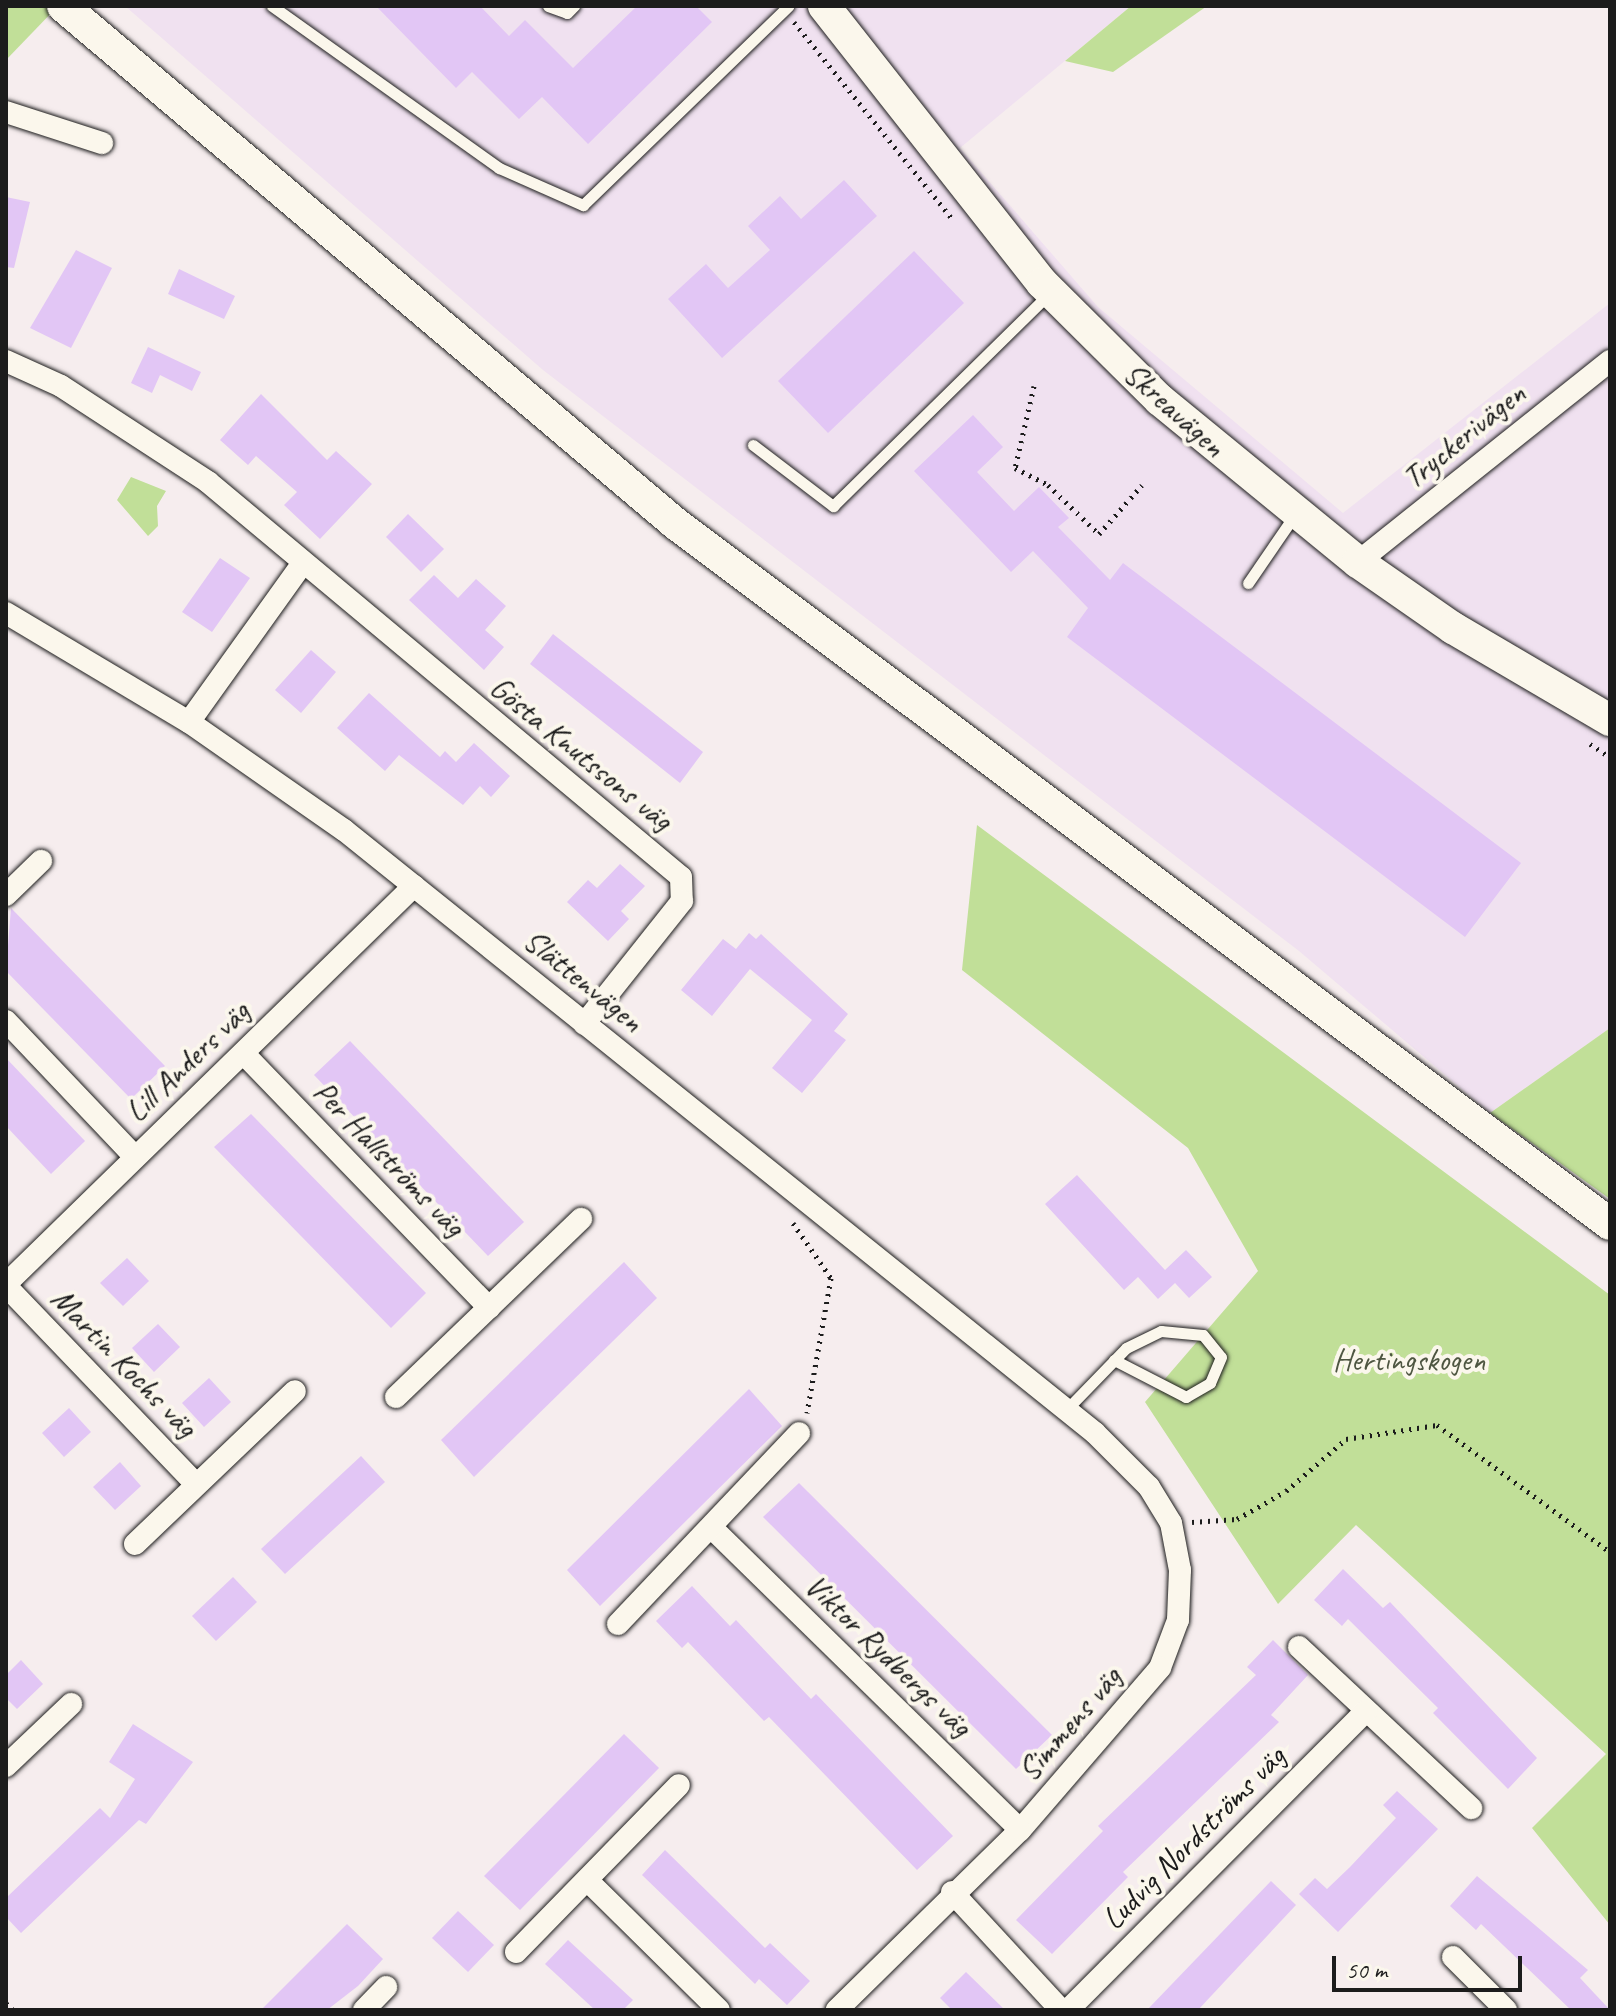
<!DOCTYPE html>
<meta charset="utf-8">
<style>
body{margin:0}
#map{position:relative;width:1616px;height:2016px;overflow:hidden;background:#f6edee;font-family:Caveat,sans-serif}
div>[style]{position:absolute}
.built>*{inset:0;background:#f0e1f0}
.green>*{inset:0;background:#c1df98}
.building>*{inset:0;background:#e2c6f5}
.path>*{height:5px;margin-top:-2.5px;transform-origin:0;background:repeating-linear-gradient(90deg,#1c1c1c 0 2px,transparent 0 8px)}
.roads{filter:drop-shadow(0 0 2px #1c1c1c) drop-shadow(0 0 2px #1c1c1c)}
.lane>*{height:11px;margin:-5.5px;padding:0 5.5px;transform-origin:5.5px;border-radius:5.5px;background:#fbf7ec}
.street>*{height:22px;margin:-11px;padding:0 11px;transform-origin:11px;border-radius:11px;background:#fbf7ec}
.secondary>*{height:32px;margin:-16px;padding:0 16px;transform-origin:16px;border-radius:16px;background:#fbf7ec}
span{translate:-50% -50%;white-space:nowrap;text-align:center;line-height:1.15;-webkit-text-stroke:8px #fbf7ec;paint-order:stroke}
.street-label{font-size:32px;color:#1c1c1c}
.park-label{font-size:32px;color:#4e5641}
.frame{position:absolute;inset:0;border:8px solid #1c1c1c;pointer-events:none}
.scale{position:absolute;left:1332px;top:1956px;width:190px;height:36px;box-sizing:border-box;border:4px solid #1c1c1c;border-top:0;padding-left:10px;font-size:24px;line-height:28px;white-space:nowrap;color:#1c1c1c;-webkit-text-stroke:6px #fbf7ec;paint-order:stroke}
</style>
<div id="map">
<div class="built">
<i style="clip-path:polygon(125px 6px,1131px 6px,960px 148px,1098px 307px,1343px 513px,1610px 303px,1610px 1028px,1490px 1113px,1299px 951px,543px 370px)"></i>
</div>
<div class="green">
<i style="clip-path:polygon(6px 6px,58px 6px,6px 60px)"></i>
<i style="clip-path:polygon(1131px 6px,1207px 6px,1113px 72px,1065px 61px)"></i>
<i style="clip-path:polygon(131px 477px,166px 491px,157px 506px,158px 526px,148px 536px,117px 500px)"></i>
<i style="clip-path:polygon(977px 825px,1610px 1295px,1610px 1925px,1532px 1828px,1606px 1754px,1356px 1525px,1278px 1604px,1145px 1402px,1258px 1271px,1188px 1148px,962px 970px)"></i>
<i style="clip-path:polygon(1610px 1028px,1610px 1199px,1490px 1113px)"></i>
</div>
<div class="building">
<i style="clip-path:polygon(376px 6px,480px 6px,509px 36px,525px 20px,573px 68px,637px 6px,696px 6px,712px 22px,588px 144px,542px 97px,519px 119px,472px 72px,456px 88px)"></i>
<i style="clip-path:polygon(844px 180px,877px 216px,722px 358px,668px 299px,706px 264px,728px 288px,770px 250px,748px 226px,780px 196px,801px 219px)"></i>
<i style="clip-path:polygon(6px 197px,30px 202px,14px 268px,6px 267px)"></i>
<i style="clip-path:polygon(76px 250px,112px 268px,71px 348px,30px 328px)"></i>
<i style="clip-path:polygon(914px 251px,964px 303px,828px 433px,778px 381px)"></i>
<i style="clip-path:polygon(179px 269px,235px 296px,224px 319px,168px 294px)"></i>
<i style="clip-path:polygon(148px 347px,201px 372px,192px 391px,160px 375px,152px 393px,131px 383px)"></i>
<i style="clip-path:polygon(261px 394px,327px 460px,336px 451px,372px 484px,320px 539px,284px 505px,297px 492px,256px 456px,248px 465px,220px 440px)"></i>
<i style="clip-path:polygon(973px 415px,1003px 447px,977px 472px,1014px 511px,1039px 487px,1069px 518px,1058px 527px,1110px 580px,1123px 563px,1521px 863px,1465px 937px,1067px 637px,1088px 608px,1033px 551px,1011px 572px,914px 471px)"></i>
<i style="clip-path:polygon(408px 514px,444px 549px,421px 572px,386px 537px)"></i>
<i style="clip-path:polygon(220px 558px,250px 578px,212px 632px,182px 612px)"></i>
<i style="clip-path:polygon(434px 575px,458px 598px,476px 579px,506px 606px,485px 630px,504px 647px,484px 670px,409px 600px)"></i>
<i style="clip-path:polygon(553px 634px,703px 752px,680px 783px,530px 664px)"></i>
<i style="clip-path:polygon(311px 650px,336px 672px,301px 713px,275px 690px)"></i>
<i style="clip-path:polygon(369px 693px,440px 757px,445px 751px,456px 762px,474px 743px,510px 776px,491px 797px,480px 786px,463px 805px,399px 755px,385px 771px,337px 728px)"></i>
<i style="clip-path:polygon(620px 864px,645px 886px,621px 911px,629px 919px,608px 941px,567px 902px,588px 880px,597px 888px)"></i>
<i style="clip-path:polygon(11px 908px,165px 1066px,131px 1099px,6px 971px)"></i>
<i style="clip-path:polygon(749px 933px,756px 939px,761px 934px,848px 1014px,834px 1031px,846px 1040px,802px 1093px,772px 1068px,812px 1020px,750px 969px,712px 1016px,681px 990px,723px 939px,736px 949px)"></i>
<i style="clip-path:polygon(350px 1041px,524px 1222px,488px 1256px,314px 1075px)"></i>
<i style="clip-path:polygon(6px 1058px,85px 1141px,51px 1174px,6px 1126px)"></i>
<i style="clip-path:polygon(251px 1114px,426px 1293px,391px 1328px,214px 1147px)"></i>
<i style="clip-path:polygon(1077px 1175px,1165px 1270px,1186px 1250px,1212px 1277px,1189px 1298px,1175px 1283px,1158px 1299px,1138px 1277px,1124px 1290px,1045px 1204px)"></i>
<i style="clip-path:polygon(127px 1258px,149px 1281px,123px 1306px,100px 1283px)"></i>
<i style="clip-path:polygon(624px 1262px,657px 1298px,474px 1477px,441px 1440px)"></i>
<i style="clip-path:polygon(158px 1324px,180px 1347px,154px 1372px,132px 1348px)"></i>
<i style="clip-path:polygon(209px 1378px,231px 1402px,204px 1427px,182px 1403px)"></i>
<i style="clip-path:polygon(749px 1389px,782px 1426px,600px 1606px,567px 1570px)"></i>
<i style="clip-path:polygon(69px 1408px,91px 1432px,64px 1457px,42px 1433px)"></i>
<i style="clip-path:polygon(361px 1456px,385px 1482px,285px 1574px,261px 1549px)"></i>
<i style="clip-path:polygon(120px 1462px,141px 1486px,115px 1510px,93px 1487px)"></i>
<i style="clip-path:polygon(799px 1483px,1052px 1735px,1016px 1769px,763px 1517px)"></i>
<i style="clip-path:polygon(1343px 1569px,1383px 1608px,1390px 1602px,1537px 1758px,1508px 1789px,1433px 1713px,1438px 1708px,1348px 1619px,1342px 1626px,1314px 1600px)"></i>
<i style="clip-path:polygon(233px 1577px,257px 1602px,216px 1641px,192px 1616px)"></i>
<i style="clip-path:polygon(692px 1586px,730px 1626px,736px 1620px,811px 1699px,816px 1694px,953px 1836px,917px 1870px,769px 1717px,764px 1721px,688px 1642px,682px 1648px,656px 1621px)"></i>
<i style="clip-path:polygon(1273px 1640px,1308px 1675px,1271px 1715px,1279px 1722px,1123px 1872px,1128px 1877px,1052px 1954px,1016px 1920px,1103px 1831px,1098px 1826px,1256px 1675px,1247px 1667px)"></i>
<i style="clip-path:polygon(21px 1660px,43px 1684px,17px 1709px,6px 1698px,6px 1675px)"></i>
<i style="clip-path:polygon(133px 1724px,193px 1762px,146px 1824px,139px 1820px,21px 1933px,6px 1917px,6px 1898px,100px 1808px,110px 1818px,135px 1779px,109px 1762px)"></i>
<i style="clip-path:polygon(624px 1734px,659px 1768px,520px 1910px,484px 1876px)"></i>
<i style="clip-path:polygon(1397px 1791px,1438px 1829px,1338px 1932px,1299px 1894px,1315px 1878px,1327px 1889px,1350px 1867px,1396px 1818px,1383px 1805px)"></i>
<i style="clip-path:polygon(665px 1850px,765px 1948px,770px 1943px,810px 1981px,787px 2005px,759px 1979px,755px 1984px,642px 1875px)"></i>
<i style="clip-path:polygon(1477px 1876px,1588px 1970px,1580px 1978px,1610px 2010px,1571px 2010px,1481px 1924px,1476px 1930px,1450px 1906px)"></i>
<i style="clip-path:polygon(1271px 1881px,1296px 1905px,1198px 2010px,1147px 2010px)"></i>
<i style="clip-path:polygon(458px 1911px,494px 1945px,468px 1972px,432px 1938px)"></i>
<i style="clip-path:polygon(347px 1924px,383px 1959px,358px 1986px,327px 2010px,261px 2010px)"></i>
<i style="clip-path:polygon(568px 1940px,633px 2000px,623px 2010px,595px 2010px,545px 1964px)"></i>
<i style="clip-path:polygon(966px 1972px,1005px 2010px,952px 2010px,940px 1998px)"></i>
</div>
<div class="path">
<i style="left:794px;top:22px;width:254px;rotate:51.2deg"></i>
<i style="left:1034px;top:386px;width:84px;rotate:103deg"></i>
<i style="left:1015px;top:468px;width:37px;rotate:27deg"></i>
<i style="left:1048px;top:485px;width:71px;rotate:43.9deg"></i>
<i style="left:1099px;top:534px;width:65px;rotate:-48.7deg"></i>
<i style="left:1590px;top:744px;width:24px;rotate:33deg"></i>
<i style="left:793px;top:1223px;width:67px;rotate:55.4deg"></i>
<i style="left:831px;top:1278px;width:137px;rotate:100.1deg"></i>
<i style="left:1192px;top:1522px;width:45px;rotate:-3.8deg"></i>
<i style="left:1237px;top:1519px;width:56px;rotate:-29.7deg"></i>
<i style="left:1286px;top:1491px;width:79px;rotate:-40.9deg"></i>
<i style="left:1346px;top:1439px;width:92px;rotate:-8.7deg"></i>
<i style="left:1437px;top:1425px;width:215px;rotate:36.3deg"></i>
<i style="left:6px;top:2003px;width:10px;rotate:45deg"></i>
</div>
<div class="roads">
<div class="lane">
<i style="left:272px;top:6px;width:279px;rotate:35.5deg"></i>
<i style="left:499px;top:168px;width:92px;rotate:23.8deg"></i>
<i style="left:583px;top:205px;width:286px;rotate:-44.1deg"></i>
<i style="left:548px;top:6px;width:20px;rotate:20deg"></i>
<i style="left:567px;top:13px;width:10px;rotate:-45deg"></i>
<i style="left:753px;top:445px;width:101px;rotate:37.3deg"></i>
<i style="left:833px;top:506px;width:303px;rotate:-44.5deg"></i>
<i style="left:1248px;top:583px;width:85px;rotate:-55.6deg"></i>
<i style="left:1066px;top:1410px;width:86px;rotate:-45.9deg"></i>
<i style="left:1126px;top:1348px;width:39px;rotate:-26deg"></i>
<i style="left:1161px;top:1331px;width:42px;rotate:5.4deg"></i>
<i style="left:1203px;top:1335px;width:28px;rotate:51deg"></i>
<i style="left:1221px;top:1357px;width:28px;rotate:113deg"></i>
<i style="left:1210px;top:1383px;width:28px;rotate:150deg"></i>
<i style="left:1186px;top:1397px;width:81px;rotate:-152.8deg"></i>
</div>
<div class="street">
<i style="left:6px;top:112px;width:101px;rotate:17.9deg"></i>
<i style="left:6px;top:361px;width:60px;rotate:24.4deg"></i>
<i style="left:61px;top:386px;width:176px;rotate:33.1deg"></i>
<i style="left:208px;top:482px;width:616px;rotate:39.87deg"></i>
<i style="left:681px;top:877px;width:24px;rotate:88deg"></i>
<i style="left:682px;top:901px;width:157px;rotate:128.5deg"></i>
<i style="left:1358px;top:562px;width:322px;rotate:-38.6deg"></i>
<i style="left:6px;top:613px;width:213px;rotate:30.8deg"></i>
<i style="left:189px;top:722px;width:189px;rotate:34.9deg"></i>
<i style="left:344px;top:830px;width:963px;rotate:38.76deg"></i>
<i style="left:1095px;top:1433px;width:76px;rotate:45deg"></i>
<i style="left:1149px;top:1487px;width:42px;rotate:58.6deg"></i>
<i style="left:1171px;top:1523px;width:48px;rotate:79.2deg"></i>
<i style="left:1180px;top:1570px;width:50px;rotate:92.3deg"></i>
<i style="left:1178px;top:1620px;width:51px;rotate:110.6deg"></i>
<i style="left:1160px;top:1668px;width:214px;rotate:130.8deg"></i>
<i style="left:1020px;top:1830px;width:257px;rotate:135.5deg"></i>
<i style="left:189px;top:722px;width:196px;rotate:-54.4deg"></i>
<i style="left:6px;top:895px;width:49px;rotate:-44.2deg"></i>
<i style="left:6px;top:1021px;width:187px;rotate:46.5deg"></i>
<i style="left:244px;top:1054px;width:353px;rotate:46deg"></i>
<i style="left:6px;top:1284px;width:570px;rotate:-44.29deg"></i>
<i style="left:6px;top:1286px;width:273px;rotate:46.2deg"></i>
<i style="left:396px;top:1397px;width:257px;rotate:-43.9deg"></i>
<i style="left:712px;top:1528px;width:431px;rotate:44.4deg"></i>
<i style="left:135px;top:1544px;width:221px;rotate:-43.7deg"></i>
<i style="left:618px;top:1624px;width:263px;rotate:-46.5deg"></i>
<i style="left:1299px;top:1647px;width:236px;rotate:43.1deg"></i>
<i style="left:6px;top:1766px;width:90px;rotate:-43.6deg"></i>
<i style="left:587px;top:1880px;width:185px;rotate:44.6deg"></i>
<i style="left:952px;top:1892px;width:161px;rotate:47.3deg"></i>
<i style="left:516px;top:1952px;width:233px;rotate:-45.7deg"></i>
<i style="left:1453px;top:1957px;width:75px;rotate:45deg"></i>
<i style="left:364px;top:2010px;width:32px;rotate:-46deg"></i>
<i style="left:1068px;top:2010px;width:422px;rotate:-45.1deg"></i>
</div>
<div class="secondary">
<i style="left:63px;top:6px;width:803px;rotate:40.2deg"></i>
<i style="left:676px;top:524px;width:1167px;rotate:36.85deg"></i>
<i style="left:824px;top:6px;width:352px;rotate:51.8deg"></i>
<i style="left:1042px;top:283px;width:166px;rotate:44.8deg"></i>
<i style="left:1160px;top:400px;width:256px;rotate:39.3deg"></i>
<i style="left:1358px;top:562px;width:116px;rotate:34.8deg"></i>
<i style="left:1453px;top:628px;width:182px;rotate:30.4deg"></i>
</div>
</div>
<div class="street-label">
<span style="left:1174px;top:410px;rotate:42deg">Skreavägen</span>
<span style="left:1464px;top:436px;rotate:-39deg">Tryckerivägen</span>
<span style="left:581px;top:754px;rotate:39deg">Gösta Knutssons väg</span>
<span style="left:583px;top:981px;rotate:39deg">Slättenvägen</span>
<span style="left:188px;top:1062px;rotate:-44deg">Lill Anders väg</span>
<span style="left:389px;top:1159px;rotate:46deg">Per Hallströms väg</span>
<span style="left:124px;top:1363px;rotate:46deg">Martin Kochs väg</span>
<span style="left:888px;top:1656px;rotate:44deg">Viktor Rydbergs väg</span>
<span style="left:1070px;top:1724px;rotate:-49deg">Simmens väg</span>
<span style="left:1194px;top:1838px;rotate:-45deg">Ludvig Nordströms väg</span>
</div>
<div class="park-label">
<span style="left:1409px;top:1360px">Hertingskogen</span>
</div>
<div class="frame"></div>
<div class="scale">50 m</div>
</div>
